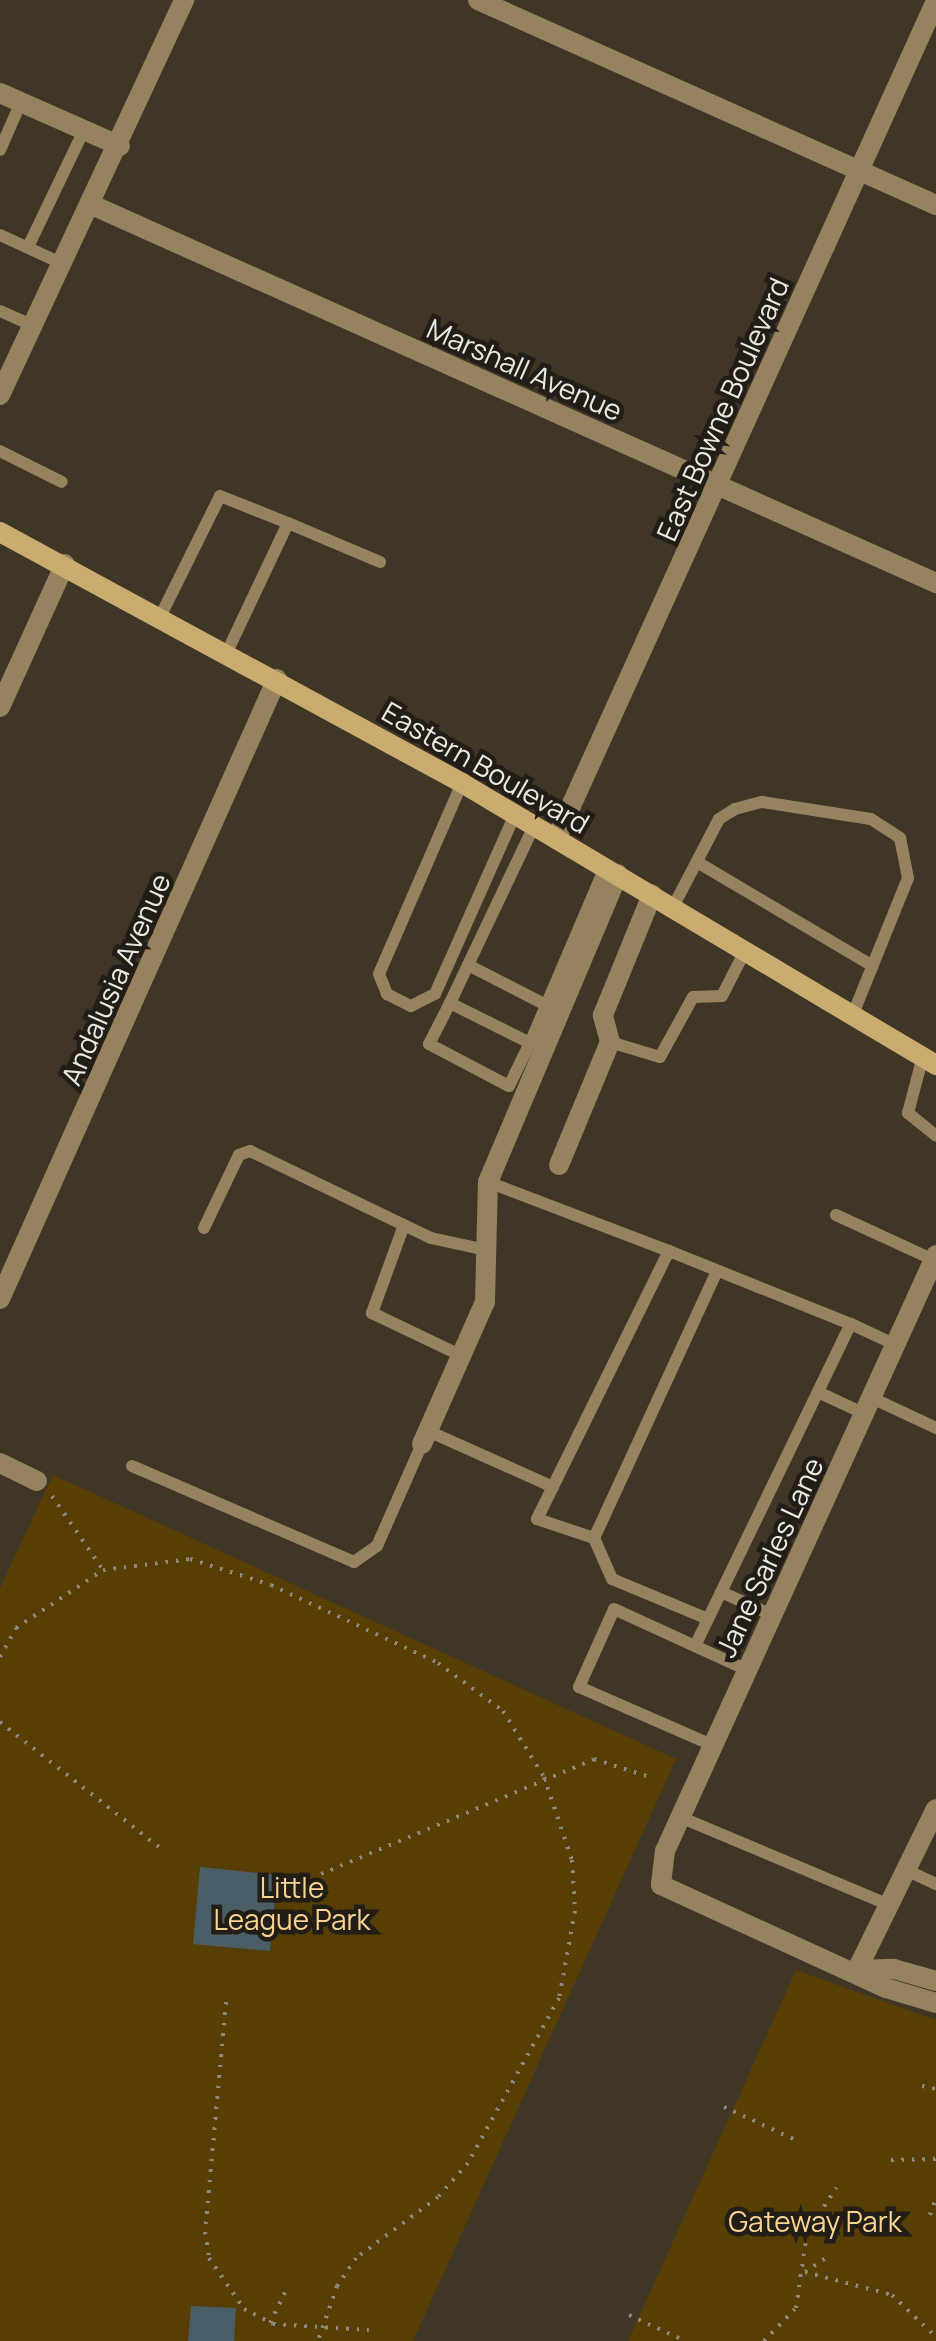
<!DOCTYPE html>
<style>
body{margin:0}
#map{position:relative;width:936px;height:2341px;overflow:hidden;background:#3f3626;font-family:Manrope,sans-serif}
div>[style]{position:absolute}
.green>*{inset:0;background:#573f03}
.building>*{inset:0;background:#4a5e68}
.path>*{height:4px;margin-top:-2px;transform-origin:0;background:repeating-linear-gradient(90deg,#90897c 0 2.5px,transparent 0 10.5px)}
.service>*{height:12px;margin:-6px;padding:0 6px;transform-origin:6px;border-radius:6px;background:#96825e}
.minor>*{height:20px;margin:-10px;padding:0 10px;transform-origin:10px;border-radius:10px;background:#96825e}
.tertiary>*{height:20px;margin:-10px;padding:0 10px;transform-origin:10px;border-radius:10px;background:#96825e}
.secondary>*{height:20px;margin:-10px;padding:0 10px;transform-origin:10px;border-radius:10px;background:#cbac70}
span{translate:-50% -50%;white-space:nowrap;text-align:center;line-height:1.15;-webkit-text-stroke:9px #221e17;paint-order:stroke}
.street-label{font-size:28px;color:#ede8de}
.park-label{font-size:28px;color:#f7d491}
</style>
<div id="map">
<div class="green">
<i style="clip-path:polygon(53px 1475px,676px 1759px,413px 2341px,0 2341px,0 1588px)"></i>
<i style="clip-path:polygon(796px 1970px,936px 2020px,936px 2341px,628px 2341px)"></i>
</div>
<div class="building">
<i style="clip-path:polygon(200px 1867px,277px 1875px,270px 1951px,193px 1944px)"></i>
<i style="clip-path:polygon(191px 2306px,236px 2308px,234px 2341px,188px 2341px)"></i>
</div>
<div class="path">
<i style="left:52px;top:1496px;width:90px;rotate:55.4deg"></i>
<i style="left:0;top:1657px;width:33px;rotate:-61deg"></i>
<i style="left:16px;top:1628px;width:105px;rotate:-33.7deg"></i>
<i style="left:103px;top:1570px;width:88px;rotate:-7.2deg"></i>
<i style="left:190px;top:1559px;width:85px;rotate:17.8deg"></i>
<i style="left:271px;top:1585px;width:184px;rotate:25deg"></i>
<i style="left:438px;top:1663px;width:81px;rotate:36.4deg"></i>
<i style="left:503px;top:1711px;width:78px;rotate:58.2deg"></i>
<i style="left:544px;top:1777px;width:88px;rotate:71.4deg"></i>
<i style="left:572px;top:1860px;width:51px;rotate:86.6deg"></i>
<i style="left:575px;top:1911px;width:88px;rotate:100.4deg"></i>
<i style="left:559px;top:1998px;width:188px;rotate:118.9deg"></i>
<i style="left:468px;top:2163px;width:45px;rotate:131.4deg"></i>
<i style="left:438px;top:2197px;width:102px;rotate:143.4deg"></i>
<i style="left:356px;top:2258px;width:34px;rotate:124deg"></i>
<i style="left:337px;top:2286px;width:58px;rotate:109.1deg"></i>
<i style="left:0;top:1722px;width:209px;rotate:38.2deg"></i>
<i style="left:321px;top:1874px;width:296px;rotate:-22.8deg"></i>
<i style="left:594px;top:1759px;width:62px;rotate:17.9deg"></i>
<i style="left:226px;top:2002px;width:231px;rotate:95.2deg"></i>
<i style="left:205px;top:2232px;width:26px;rotate:81deg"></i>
<i style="left:209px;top:2258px;width:62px;rotate:55.5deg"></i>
<i style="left:244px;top:2309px;width:33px;rotate:27deg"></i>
<i style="left:273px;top:2324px;width:96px;rotate:3.6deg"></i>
<i style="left:922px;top:2086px;width:14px;rotate:12deg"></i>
<i style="left:724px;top:2107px;width:84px;rotate:24.7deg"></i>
<i style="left:891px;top:2160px;width:45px;rotate:-1.3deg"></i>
<i style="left:930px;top:2215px;width:18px;rotate:-71deg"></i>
<i style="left:805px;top:2272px;width:90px;rotate:14.8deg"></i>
<i style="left:892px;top:2295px;width:61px;rotate:43.7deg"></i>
<i style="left:805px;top:2272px;width:29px;rotate:-34deg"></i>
<i style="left:629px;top:2315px;width:62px;rotate:24.9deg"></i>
<i style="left:270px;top:2323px;width:39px;rotate:-64deg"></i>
<i style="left:764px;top:2341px;width:46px;rotate:-45.9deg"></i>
<i style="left:796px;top:2308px;width:76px;rotate:-81.7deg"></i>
<i style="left:807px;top:2233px;width:54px;rotate:-57.2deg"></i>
</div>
<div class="service">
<i style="left:0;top:150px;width:52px;rotate:-66.4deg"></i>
<i style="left:0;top:235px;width:69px;rotate:24.7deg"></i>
<i style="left:28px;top:247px;width:130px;rotate:-64.4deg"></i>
<i style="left:0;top:311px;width:37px;rotate:24deg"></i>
<i style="left:0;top:451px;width:69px;rotate:26.6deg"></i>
<i style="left:161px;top:615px;width:133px;rotate:-63.6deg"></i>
<i style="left:220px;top:496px;width:73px;rotate:21.7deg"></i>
<i style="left:228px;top:650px;width:140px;rotate:-64.7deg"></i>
<i style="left:288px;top:523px;width:100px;rotate:23deg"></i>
<i style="left:462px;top:783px;width:208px;rotate:113.5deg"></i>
<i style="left:379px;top:974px;width:22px;rotate:68deg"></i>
<i style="left:387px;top:994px;width:27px;rotate:27deg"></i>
<i style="left:411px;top:1006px;width:27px;rotate:-27deg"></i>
<i style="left:435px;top:994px;width:197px;rotate:-66deg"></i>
<i style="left:534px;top:826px;width:196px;rotate:115.4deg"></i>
<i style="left:450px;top:1003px;width:89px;rotate:26.6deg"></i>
<i style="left:530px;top:1043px;width:191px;rotate:-66.9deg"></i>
<i style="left:697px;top:862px;width:204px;rotate:30.6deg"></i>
<i style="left:673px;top:907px;width:99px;rotate:-62.4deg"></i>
<i style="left:719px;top:819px;width:19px;rotate:-32deg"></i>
<i style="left:735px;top:809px;width:28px;rotate:-15deg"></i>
<i style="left:762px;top:802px;width:110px;rotate:8.9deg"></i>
<i style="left:871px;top:819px;width:35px;rotate:33deg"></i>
<i style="left:900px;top:838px;width:41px;rotate:78.7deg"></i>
<i style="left:908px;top:878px;width:147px;rotate:112deg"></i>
<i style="left:468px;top:965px;width:88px;rotate:27.1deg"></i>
<i style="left:450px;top:1003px;width:46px;rotate:117.1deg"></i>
<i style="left:429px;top:1044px;width:90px;rotate:27.7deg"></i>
<i style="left:509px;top:1086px;width:48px;rotate:-64deg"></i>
<i style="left:610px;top:1042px;width:52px;rotate:16.7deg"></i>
<i style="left:660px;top:1057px;width:68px;rotate:-61.2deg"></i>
<i style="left:693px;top:997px;width:29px;rotate:-2deg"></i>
<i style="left:722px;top:996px;width:53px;rotate:-62.9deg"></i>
<i style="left:923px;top:1056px;width:59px;rotate:104.7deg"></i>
<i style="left:908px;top:1113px;width:36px;rotate:39deg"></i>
<i style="left:488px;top:1182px;width:194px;rotate:20.9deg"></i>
<i style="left:836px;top:1215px;width:108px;rotate:24.7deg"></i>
<i style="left:404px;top:1225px;width:94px;rotate:110deg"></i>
<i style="left:372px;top:1313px;width:100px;rotate:25.5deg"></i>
<i style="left:204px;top:1228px;width:81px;rotate:-64.4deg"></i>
<i style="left:239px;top:1155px;width:12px;rotate:-20deg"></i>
<i style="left:250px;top:1151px;width:201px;rotate:25.7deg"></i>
<i style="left:431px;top:1238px;width:56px;rotate:12.3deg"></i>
<i style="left:717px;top:1271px;width:294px;rotate:114.7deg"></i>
<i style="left:594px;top:1538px;width:60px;rotate:-161.6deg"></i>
<i style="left:537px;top:1519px;width:299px;rotate:-63.8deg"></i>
<i style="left:669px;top:1251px;width:196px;rotate:21.9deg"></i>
<i style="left:851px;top:1324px;width:50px;rotate:25deg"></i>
<i style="left:820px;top:1393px;width:50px;rotate:25deg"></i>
<i style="left:872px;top:1398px;width:71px;rotate:25.1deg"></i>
<i style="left:428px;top:1431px;width:137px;rotate:24.1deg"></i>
<i style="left:132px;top:1466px;width:242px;rotate:23.4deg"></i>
<i style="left:354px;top:1562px;width:28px;rotate:-35deg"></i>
<i style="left:377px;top:1546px;width:111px;rotate:-66.2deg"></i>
<i style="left:594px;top:1538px;width:45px;rotate:66.3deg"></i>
<i style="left:612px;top:1579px;width:104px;rotate:22.6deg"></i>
<i style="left:721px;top:1592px;width:56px;rotate:24.3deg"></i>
<i style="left:695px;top:1646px;width:358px;rotate:-64.2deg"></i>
<i style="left:712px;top:1745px;width:145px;rotate:-156.4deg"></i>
<i style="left:579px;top:1687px;width:85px;rotate:-65.8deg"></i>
<i style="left:614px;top:1609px;width:146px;rotate:24.6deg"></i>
<i style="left:680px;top:1817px;width:227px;rotate:22.8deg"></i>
<i style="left:906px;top:1870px;width:33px;rotate:25deg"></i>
</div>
<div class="minor">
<i style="left:478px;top:0;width:502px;rotate:24.11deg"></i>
<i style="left:0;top:93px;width:131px;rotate:23.8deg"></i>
<i style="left:92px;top:205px;width:925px;rotate:24.13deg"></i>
<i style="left:0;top:395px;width:436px;rotate:-65deg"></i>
<i style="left:0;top:707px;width:157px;rotate:-65.6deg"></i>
<i style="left:559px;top:1165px;width:133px;rotate:-67.5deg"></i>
<i style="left:610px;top:1042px;width:28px;rotate:-105deg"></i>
<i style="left:603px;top:1015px;width:130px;rotate:-67.8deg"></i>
<i style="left:936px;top:1255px;width:655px;rotate:114.45deg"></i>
<i style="left:665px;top:1851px;width:34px;rotate:97deg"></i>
<i style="left:661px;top:1885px;width:247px;rotate:24.6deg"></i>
<i style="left:886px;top:1988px;width:52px;rotate:16.7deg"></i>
<i style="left:0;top:1299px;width:679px;rotate:-65.93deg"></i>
<i style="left:422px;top:1444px;width:155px;rotate:-66.1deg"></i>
<i style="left:485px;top:1302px;width:120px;rotate:-88.6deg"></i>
<i style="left:488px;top:1182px;width:334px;rotate:-67.1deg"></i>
<i style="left:0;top:1463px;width:41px;rotate:25.9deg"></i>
<i style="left:857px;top:1970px;width:179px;rotate:-63.9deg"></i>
<i style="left:859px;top:1970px;width:35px;rotate:-2deg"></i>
<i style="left:894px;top:1969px;width:44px;rotate:15.9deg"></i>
</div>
<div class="tertiary">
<i style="left:556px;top:839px;width:920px;rotate:-65.61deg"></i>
</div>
<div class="secondary">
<i style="left:0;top:532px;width:526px;rotate:28.51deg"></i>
<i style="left:462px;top:783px;width:552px;rotate:30.75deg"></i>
</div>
<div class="street-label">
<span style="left:525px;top:369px;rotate:24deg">Marshall Avenue</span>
<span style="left:722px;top:409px;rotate:-66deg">East Bowne Boulevard</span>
<span style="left:486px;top:767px;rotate:30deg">Eastern Boulevard</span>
<span style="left:115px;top:979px;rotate:-66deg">Andalusia Avenue</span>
<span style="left:769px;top:1557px;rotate:-65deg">Jane Sarles Lane</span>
</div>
<div class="park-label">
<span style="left:292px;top:1903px">Little<br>League Park</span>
<span style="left:815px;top:2221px">Gateway Park</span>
</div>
</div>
